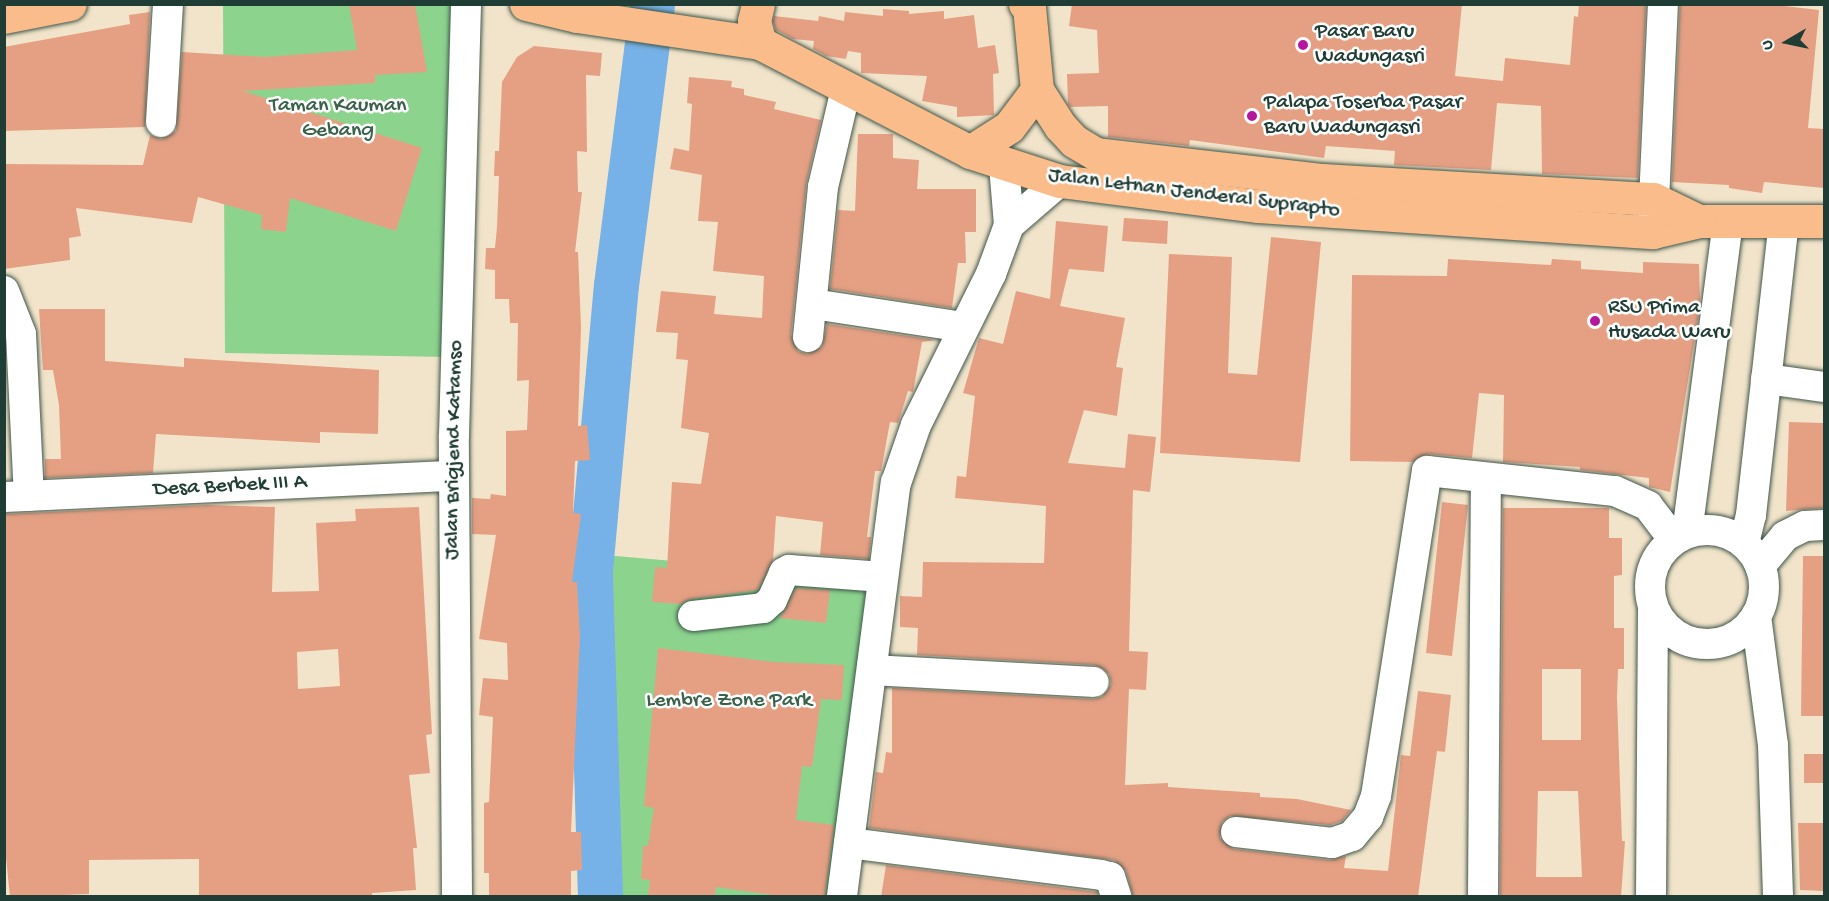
<!DOCTYPE html>
<style>
body{margin:0}
#map{position:relative;width:1829px;height:901px;overflow:hidden;background:#f2e4ca;font-family:"Gochi Hand",sans-serif}
div>[style]{position:absolute}
.green>*{inset:0;background:#8cd38e}
.river>*{height:45px;margin:-22.5px;padding:0 22.5px;transform-origin:22.5px;border-radius:22.5px;background:#76b1e7}
.building>*{inset:0;background:#e5a084}
.roads{filter:drop-shadow(0 0 2px #3f564a) drop-shadow(0 0 2px #3f564a)}
.minor>*{height:30px;margin:-15px;padding:0 15px;transform-origin:15px;border-radius:15px;background:#fff}
.minor>.ring{margin:-15px;padding:0;box-sizing:content-box;background:none;border:30px solid #fff;border-radius:50%}
.major>*{height:33px;margin:-16.5px;padding:0 16.5px;transform-origin:16.5px;border-radius:16.5px;background:#f9bc8a}
.dots>*{width:16px;height:16px;translate:-50% -50%;box-sizing:border-box;border:3px solid #fff;border-radius:50%}
span{translate:-50% -50%;white-space:nowrap;text-align:center;line-height:1.15;-webkit-text-stroke:5px #fff;paint-order:stroke}
.poi-label{font-size:22px;color:#1f3d34}
.left{translate:0 -50%;text-align:left}
.park-label{font-size:22px;color:#3a624a}
.street-label{font-size:22px;color:#1f3d34}
.frame{position:absolute;inset:0;border:6px solid #1f3d34;pointer-events:none}
.north{position:absolute;left:1757px;top:12px;width:60px;height:60px;-webkit-text-stroke:4px #fff;paint-order:stroke;rotate:261deg;font-size:16px;font-weight:700;line-height:24px;text-align:center;color:#1f3d34}
.north::after{content:'';display:block;margin:auto;width:21px;height:27px;background:#1f3d34;clip-path:polygon(50% 0,100% 100%,50% 72%,0 100%)}
</style>
<div id="map">
<div class="green">
<i style="clip-path:polygon(223px 5px,456px 5px,447px 357px,225px 353px)"></i>
<i style="clip-path:polygon(592px 554px,882px 579px,841px 896px,597px 896px)"></i>
</div>
<div class="river">
<i style="left:600px;top:896px;width:326px;rotate:-91.8deg"></i>
<i style="left:590px;top:570px;width:286px;rotate:-84.8deg"></i>
<i style="left:616px;top:285px;width:283px;rotate:-82.7deg"></i>
</div>
<div class="building">
<i style="clip-path:polygon(349px 4px,415px 4px,427px 72px,375px 75px,375px 83px,243px 91px,422px 148px,396px 231px,290px 198px,286px 232px,261px 229px,262px 215px,198px 197px,192px 223px,76px 208px,81px 236px,69px 238px,70px 260px,4px 269px,4px 164px,143px 165px,150px 135px,161px 139px,176px 131px,182px 52px,266px 57px,357px 50px)"></i>
<i style="clip-path:polygon(1072px 4px,1462px 4px,1455px 76px,1503px 81px,1505px 58px,1570px 65px,1574px 16px,1578px 17px,1579px 4px,1646px 4px,1638px 178px,1542px 174px,1541px 106px,1497px 103px,1491px 170px,1394px 165px,1395px 151px,1326px 146px,1324px 158px,1190px 140px,1189px 146px,1108px 137px,1108px 106px,1070px 107px,1068px 104px,1067px 74px,1099px 73px,1097px 30px,1069px 26px)"></i>
<i style="clip-path:polygon(1680px 4px,1766px 4px,1819px 10px,1808px 128px,1824px 129px,1824px 188px,1764px 182px,1762px 193px,1729px 188px,1729px 185px,1672px 182px)"></i>
<i style="clip-path:polygon(883px 9px,909px 11px,909px 14px,944px 11px,944px 19px,974px 15px,978px 48px,995px 45px,999px 73px,993px 74px,994px 115px,957px 117px,957px 107px,922px 101px,927px 76px,861px 73px,861px 53px,848px 51px,846px 59px,826px 56px,813px 49px,814px 41px,793px 39px,776px 30px,773px 21px,774px 16px,818px 21px,819px 16px,844px 21px,845px 12px,883px 16px)"></i>
<i style="clip-path:polygon(150px 12px,145px 127px,4px 131px,4px 47px,130px 24px,129px 15px)"></i>
<i style="clip-path:polygon(534px 46px,602px 53px,600px 76px,586px 75px,587px 152px,577px 151px,578px 192px,582px 192px,575px 252px,578px 252px,581px 327px,578px 426px,587px 425px,590px 460px,575px 461px,573px 513px,581px 514px,572px 582px,577px 582px,580px 636px,571px 832px,581px 832px,582px 870px,571px 871px,571px 897px,489px 897px,489px 873px,484px 873px,484px 803px,489px 802px,493px 717px,479px 715px,483px 678px,508px 680px,507px 643px,479px 639px,496px 535px,472px 534px,472px 498px,490px 499px,491px 494px,506px 496px,506px 431px,527px 430px,529px 380px,517px 381px,518px 323px,510px 323px,509px 299px,495px 299px,495px 270px,485px 269px,486px 248px,495px 248px,497px 227px,499px 176px,494px 176px,495px 151px,499px 151px,502px 82px,517px 57px)"></i>
<i style="clip-path:polygon(689px 77px,732px 81px,731px 87px,744px 89px,744px 95px,776px 102px,774px 109px,821px 120px,806px 185px,791px 335px,798px 351px,807px 354px,822px 347px,827px 324px,935px 340px,922px 342px,913px 392px,908px 391px,898px 423px,890px 422px,881px 471px,875px 471px,867px 537px,871px 537px,869px 559px,820px 555px,823px 522px,776px 516px,773px 561px,758px 590px,691px 599px,681px 604px,652px 602px,655px 567px,667px 568px,672px 482px,701px 484px,709px 433px,681px 428px,688px 360px,676px 359px,678px 333px,656px 332px,661px 291px,716px 296px,714px 314px,762px 318px,764px 276px,713px 271px,718px 222px,698px 221px,702px 175px,670px 169px,674px 148px,689px 151px,692px 104px,687px 103px)"></i>
<i style="clip-path:polygon(858px 134px,893px 134px,893px 158px,919px 160px,917px 189px,976px 189px,976px 232px,965px 232px,966px 263px,958px 263px,952px 308px,830px 289px,838px 210px,855px 211px)"></i>
<i style="clip-path:polygon(1124px 218px,1168px 221px,1167px 244px,1122px 241px)"></i>
<i style="clip-path:polygon(1056px 221px,1108px 226px,1104px 272px,1069px 269px,1060px 306px,1125px 318px,1116px 367px,1123px 368px,1117px 416px,1084px 410px,1068px 463px,1125px 468px,1128px 434px,1156px 437px,1150px 492px,1133px 490px,1129px 651px,1148px 652px,1146px 690px,1129px 689px,1125px 785px,1168px 783px,1168px 787px,1260px 793px,1260px 797px,1297px 799px,1351px 810px,1342px 821px,1330px 825px,1230px 816px,1222px 822px,1220px 838px,1234px 849px,1330px 860px,1346px 856px,1344px 868px,1388px 871px,1401px 755px,1410px 756px,1418px 691px,1451px 695px,1445px 752px,1437px 751px,1418px 897px,1133px 897px,1126px 871px,1114px 860px,869px 828px,876px 772px,883px 773px,886px 752px,892px 753px,892px 688px,1093px 699px,1102px 697px,1111px 684px,1109px 674px,1095px 665px,917px 655px,918px 628px,900px 627px,900px 596px,922px 597px,923px 562px,1044px 563px,1046px 506px,955px 498px,957px 476px,966px 477px,975px 396px,963px 393px,979px 338px,1003px 344px,1016px 291px,1050px 299px)"></i>
<i style="clip-path:polygon(1271px 237px,1321px 242px,1300px 462px,1160px 453px,1169px 254px,1232px 257px,1228px 373px,1257px 375px)"></i>
<i style="clip-path:polygon(1448px 259px,1551px 265px,1552px 259px,1581px 261px,1581px 269px,1643px 273px,1643px 262px,1699px 264px,1700px 306px,1670px 492px,1649px 487px,1649px 478px,1580px 470px,1580px 467px,1503px 462px,1504px 395px,1479px 393px,1472px 458px,1429px 454px,1413px 462px,1350px 461px,1352px 275px,1447px 276px)"></i>
<i style="clip-path:polygon(39px 309px,105px 309px,105px 361px,184px 367px,184px 358px,379px 370px,378px 434px,320px 432px,320px 443px,156px 434px,153px 473px,45px 478px,45px 459px,61px 459px,59px 405px,53px 370px,43px 370px)"></i>
<i style="clip-path:polygon(1789px 422px,1824px 423px,1824px 508px,1786px 511px)"></i>
<i style="clip-path:polygon(1442px 502px,1468px 505px,1452px 656px,1426px 653px)"></i>
<i style="clip-path:polygon(evenodd,207px 505px,275px 507px,272px 592px,319px 591px,316px 523px,356px 521px,355px 509px,419px 507px,432px 734px,426px 735px,430px 773px,409px 775px,417px 848px,413px 848px,416px 890px,372px 893px,372px 897px,199px 897px,199px 859px,89px 860px,89px 894px,10px 897px,4px 838px,4px 514px,207px 505px,338px 649px,340px 686px,298px 689px,297px 652px,338px 649px)"></i>
<i style="clip-path:polygon(evenodd,1503px 508px,1609px 508px,1609px 538px,1622px 538px,1622px 575px,1614px 576px,1614px 628px,1624px 628px,1624px 669px,1618px 669px,1617px 698px,1622px 841px,1625px 841px,1621px 897px,1500px 897px,1503px 508px,1542px 669px,1581px 669px,1581px 740px,1542px 740px,1542px 669px,1503px 508px,1538px 791px,1578px 791px,1582px 877px,1536px 877px,1538px 791px)"></i>
<i style="clip-path:polygon(1803px 556px,1824px 556px,1824px 716px,1801px 716px)"></i>
<i style="clip-path:polygon(796px 588px,830px 590px,826px 623px,780px 618px)"></i>
<i style="clip-path:polygon(658px 648px,774px 662px,844px 665px,842px 700px,821px 699px,812px 767px,802px 766px,796px 820px,834px 825px,825px 897px,788px 897px,716px 887px,715px 897px,648px 897px,650px 880px,641px 879px,643px 846px,648px 846px,654px 808px,644px 806px)"></i>
<i style="clip-path:polygon(1804px 754px,1824px 754px,1824px 783px,1804px 783px)"></i>
<i style="clip-path:polygon(1798px 823px,1824px 823px,1824px 891px,1800px 890px)"></i>
<i style="clip-path:polygon(886px 865px,1097px 892px,1098px 897px,881px 897px)"></i>
</div>
<div class="roads">
<div class="minor">
<i style="left:161px;top:122px;width:118px;rotate:-86.6deg"></i>
<i style="left:1653px;top:223px;width:219px;rotate:-87.4deg"></i>
<i style="left:1009px;top:225px;width:67px;rotate:-40.8deg"></i>
<i style="left:4px;top:291px;width:46px;rotate:68.4deg"></i>
<i style="left:21px;top:334px;width:162px;rotate:87.2deg"></i>
<i style="left:813px;top:304px;width:152px;rotate:8.7deg"></i>
<i style="left:808px;top:337px;width:151px;rotate:-84.3deg"></i>
<i style="left:823px;top:187px;width:101px;rotate:-76.8deg"></i>
<i style="left:1766px;top:379px;width:59px;rotate:7.9deg"></i>
<i style="left:4px;top:497px;width:450px;rotate:-2.7deg"></i>
<i class="ring" style="left:1650px;top:530px;width:84px;height:84px"></i>
<i style="left:1687px;top:533px;width:314px;rotate:-82.5deg"></i>
<i style="left:1744px;top:543px;width:29px;rotate:-76deg"></i>
<i style="left:1751px;top:515px;width:294px;rotate:-83.6deg"></i>
<i style="left:1760px;top:566px;width:39px;rotate:-50deg"></i>
<i style="left:1785px;top:536px;width:22px;rotate:-27deg"></i>
<i style="left:1805px;top:526px;width:19px;rotate:-3deg"></i>
<i style="left:693px;top:616px;width:70px;rotate:-6.5deg"></i>
<i style="left:763px;top:608px;width:12px;rotate:-42deg"></i>
<i style="left:772px;top:600px;width:30px;rotate:-66deg"></i>
<i style="left:784px;top:573px;width:6px;rotate:-31deg"></i>
<i style="left:789px;top:570px;width:94px;rotate:4.3deg"></i>
<i style="left:1756px;top:616px;width:130px;rotate:82.5deg"></i>
<i style="left:1773px;top:745px;width:151px;rotate:88.1deg"></i>
<i style="left:872px;top:670px;width:222px;rotate:3.1deg"></i>
<i style="left:1236px;top:832px;width:97px;rotate:6.5deg"></i>
<i style="left:1332px;top:843px;width:21px;rotate:-19deg"></i>
<i style="left:1352px;top:836px;width:25px;rotate:-50deg"></i>
<i style="left:1368px;top:817px;width:22px;rotate:-69deg"></i>
<i style="left:1376px;top:796px;width:329px;rotate:-81.1deg"></i>
<i style="left:1427px;top:471px;width:189px;rotate:6.1deg"></i>
<i style="left:1615px;top:491px;width:36px;rotate:24deg"></i>
<i style="left:1648px;top:506px;width:43px;rotate:52.6deg"></i>
<i style="left:849px;top:843px;width:254px;rotate:7.2deg"></i>
<i style="left:1101px;top:875px;width:9px;rotate:13deg"></i>
<i style="left:1110px;top:877px;width:20px;rotate:72deg"></i>
<i style="left:457px;top:896px;width:461px;rotate:-90.4deg"></i>
<i style="left:454px;top:435px;width:431px;rotate:-88.4deg"></i>
<i style="left:842px;top:896px;width:417px;rotate:-82.6deg"></i>
<i style="left:896px;top:483px;width:61px;rotate:-71deg"></i>
<i style="left:916px;top:425px;width:169px;rotate:-63.6deg"></i>
<i style="left:991px;top:274px;width:52px;rotate:-69.8deg"></i>
<i style="left:1009px;top:225px;width:59px;rotate:-94.8deg"></i>
<i style="left:1483px;top:896px;width:417px;rotate:-89.6deg"></i>
<i style="left:1651px;top:896px;width:291px;rotate:-89.6deg"></i>
</div>
<div class="major">
<i style="left:526px;top:4px;width:52px;rotate:13.2deg"></i>
<i style="left:577px;top:16px;width:185px;rotate:8.4deg"></i>
<i style="left:760px;top:43px;width:237px;rotate:27.4deg"></i>
<i style="left:970px;top:152px;width:95px;rotate:17.9deg"></i>
<i style="left:1060px;top:181px;width:200px;rotate:7.2deg"></i>
<i style="left:1258px;top:206px;width:396px;rotate:3.8deg"></i>
<i style="left:1653px;top:232px;width:47px;rotate:-13.4deg"></i>
<i style="left:1699px;top:221px;width:125px"></i>
<i style="left:758px;top:4px;width:17px;rotate:103deg"></i>
<i style="left:754px;top:21px;width:23px;rotate:75deg"></i>
<i style="left:1025px;top:4px;width:5px;rotate:37deg"></i>
<i style="left:1029px;top:7px;width:83px;rotate:84.5deg"></i>
<i style="left:1037px;top:90px;width:43px;rotate:57.4deg"></i>
<i style="left:1060px;top:126px;width:21px;rotate:47deg"></i>
<i style="left:1074px;top:141px;width:26px;rotate:31deg"></i>
<i style="left:1096px;top:154px;width:227px;rotate:6.6deg"></i>
<i style="left:1322px;top:180px;width:332px;rotate:3.3deg"></i>
<i style="left:1653px;top:199px;width:51px;rotate:25.6deg"></i>
<i style="left:4px;top:17px;width:67px;rotate:-11.1deg"></i>
<i style="left:970px;top:152px;width:46px;rotate:-32.7deg"></i>
<i style="left:1009px;top:127px;width:46px;rotate:-52.9deg"></i>
</div>
</div>
<div class="dots">
<i style="left:1303px;top:45px;background:#b5179e"></i>
<i style="left:1252px;top:116px;background:#b5179e"></i>
<i style="left:1595px;top:321px;background:#b5179e"></i>
</div>
<div class="poi-label">
<span class="left" style="left:1315px;top:45px">Pasar Baru<br>Wadungasri</span>
<span class="left" style="left:1264px;top:116px">Palapa Toserba Pasar<br>Baru Wadungasri</span>
<span class="left" style="left:1608px;top:321px">RSU Prima<br>Husada Waru</span>
</div>
<div class="park-label">
<span style="left:338px;top:119px">Taman Kauman<br>Gebang</span>
<span style="left:729px;top:702px">Lembre Zone Park</span>
</div>
<div class="street-label">
<span style="left:1194px;top:194px;rotate:7deg">Jalan Letnan Jenderal Suprapto</span>
<span style="left:455px;top:450px;rotate:-89deg">Jalan Brigjend Katamso</span>
<span style="left:230px;top:487px;rotate:-3deg">Desa Berbek III A</span>
</div>
<div class="frame"></div>
<div class="north">U</div>
</div>
